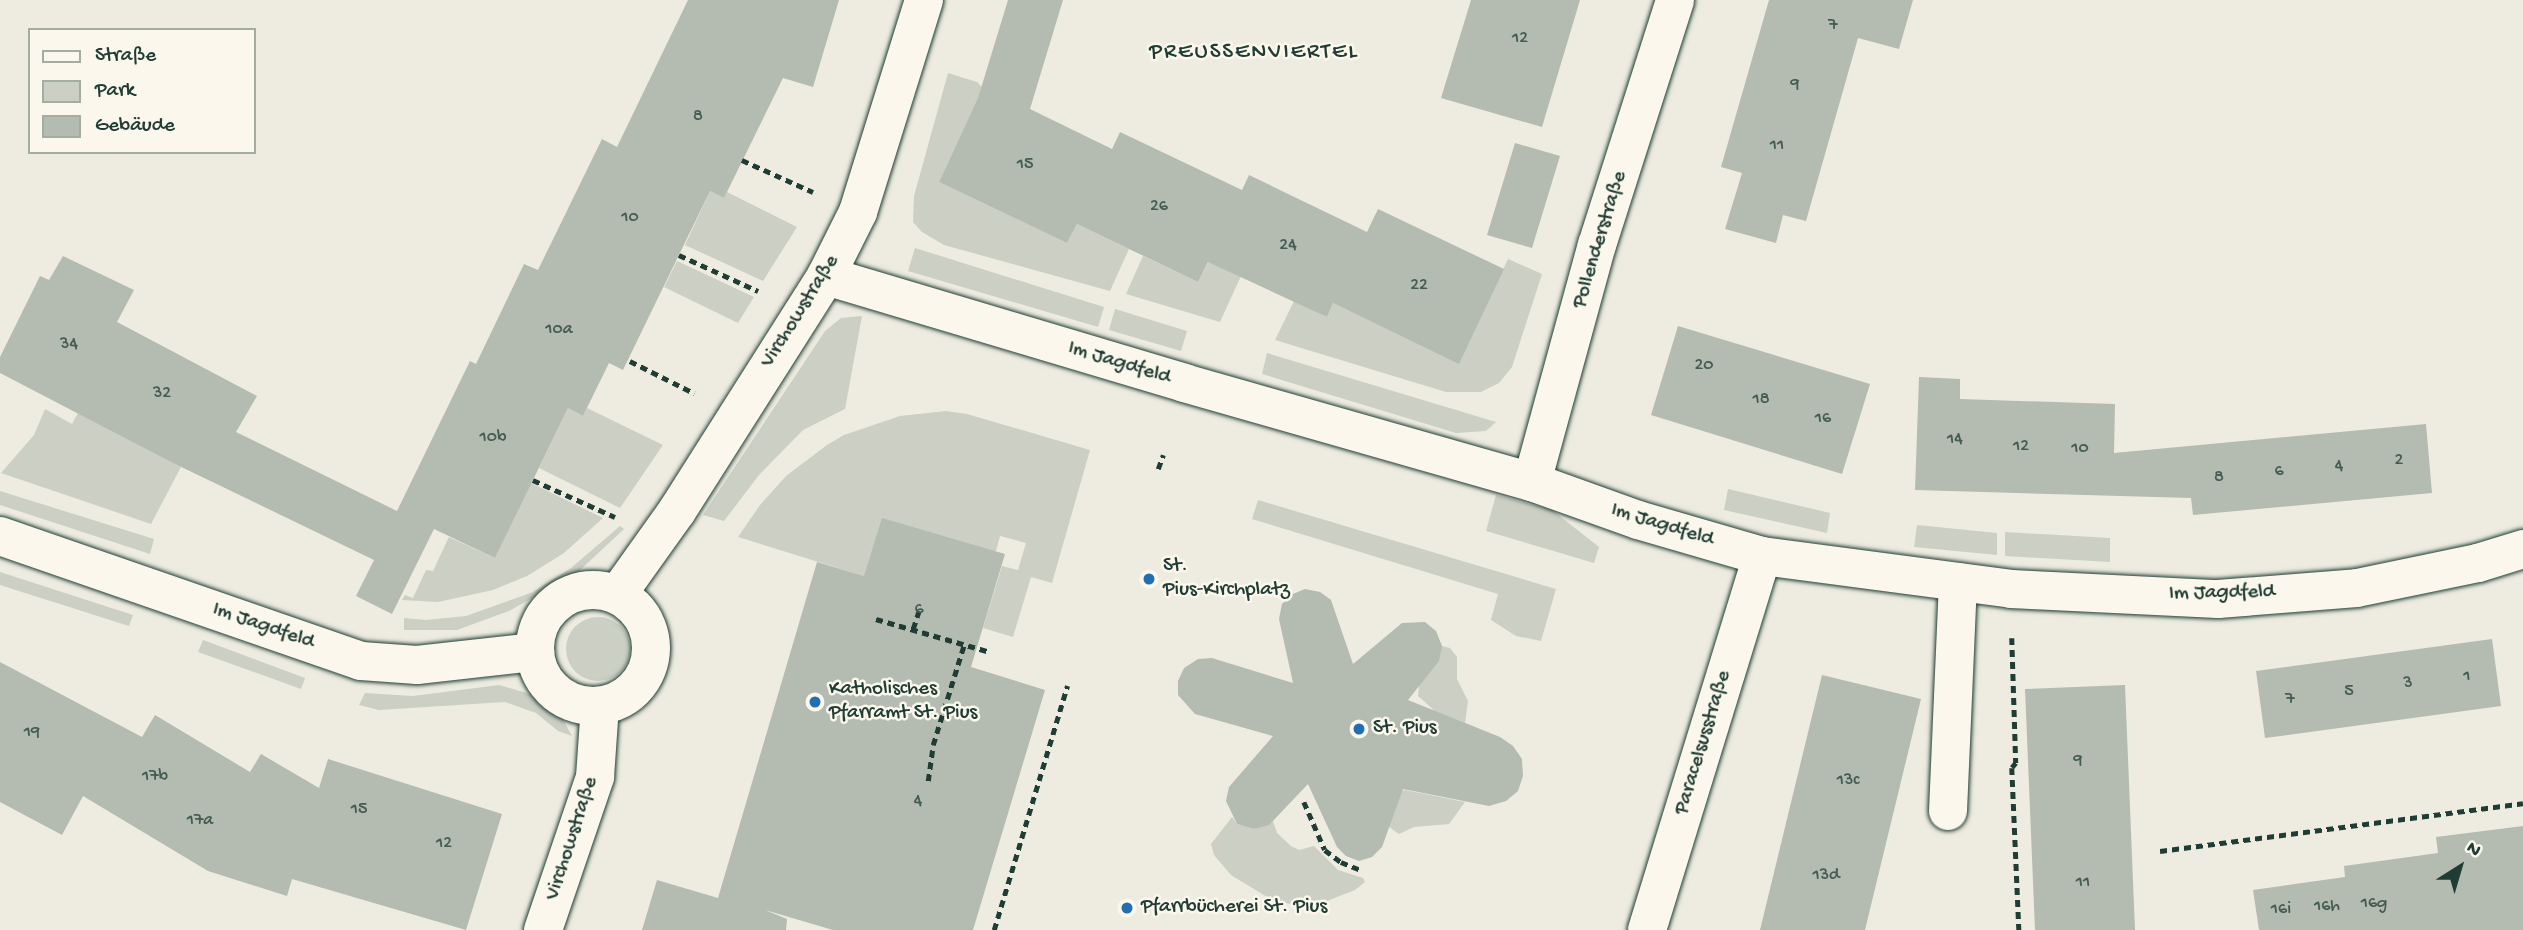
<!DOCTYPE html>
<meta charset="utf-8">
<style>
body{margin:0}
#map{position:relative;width:2523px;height:930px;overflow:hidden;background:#eeece1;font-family:"Gochi Hand",sans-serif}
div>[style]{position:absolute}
.green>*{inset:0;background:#cbcfc4}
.round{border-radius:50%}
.building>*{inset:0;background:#b4bbb0}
.path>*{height:4.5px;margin-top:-2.25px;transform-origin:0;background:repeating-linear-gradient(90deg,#1f3d34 0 7px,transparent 0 12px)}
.roads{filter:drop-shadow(0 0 2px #1f3d34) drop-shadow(0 0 2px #1f3d34)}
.minor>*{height:38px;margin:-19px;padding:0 19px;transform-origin:19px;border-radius:19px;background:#fbf7ec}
.minor>.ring{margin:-19px;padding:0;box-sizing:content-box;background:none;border:38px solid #fbf7ec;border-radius:50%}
.dots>*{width:19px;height:19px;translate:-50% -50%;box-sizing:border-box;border:4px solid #fbf7ec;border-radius:50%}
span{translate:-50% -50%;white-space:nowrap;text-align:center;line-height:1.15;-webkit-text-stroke:5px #fbf7ec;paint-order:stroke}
.number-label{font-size:18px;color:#445c53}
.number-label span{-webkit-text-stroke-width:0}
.street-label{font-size:21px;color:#1f3d34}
.poi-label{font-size:21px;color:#1f3d34}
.left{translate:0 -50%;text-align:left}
.neighbourhood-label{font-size:23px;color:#1f3d34;letter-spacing:2px}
.legend{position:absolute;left:28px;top:28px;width:228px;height:126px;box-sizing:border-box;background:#fbf7ec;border:2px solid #a3ada2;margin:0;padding:9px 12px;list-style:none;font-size:21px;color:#1f3d34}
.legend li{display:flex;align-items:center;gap:14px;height:35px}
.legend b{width:35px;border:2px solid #a3ada2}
.north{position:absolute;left:2425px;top:832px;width:70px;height:70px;-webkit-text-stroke:5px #fbf7ec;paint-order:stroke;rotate:37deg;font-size:19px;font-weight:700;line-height:28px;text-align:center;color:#1f3d34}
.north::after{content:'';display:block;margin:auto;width:24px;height:32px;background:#1f3d34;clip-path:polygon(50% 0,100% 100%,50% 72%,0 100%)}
</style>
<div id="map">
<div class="green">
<i style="clip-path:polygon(948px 73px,977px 82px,983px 88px,939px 182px,1067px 243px,1077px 224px,1129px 249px,1110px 291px,944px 245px,922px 232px,913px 222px,914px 196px)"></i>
<i style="clip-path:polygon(710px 191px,724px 198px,727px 192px,797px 227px,763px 281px,685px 245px)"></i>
<i style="clip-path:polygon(915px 248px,1104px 307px,1098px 327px,908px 271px)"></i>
<i style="clip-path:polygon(1143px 256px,1198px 282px,1209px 261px,1241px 276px,1220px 322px,1126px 294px)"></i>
<i style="clip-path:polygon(1508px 259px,1542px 274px,1512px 367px,1499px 383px,1481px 392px,1446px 392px,1275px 340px,1294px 301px,1327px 317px,1333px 303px,1459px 363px)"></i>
<i style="clip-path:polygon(677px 261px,754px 297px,738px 323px,664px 287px)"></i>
<i style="clip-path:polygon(1115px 309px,1187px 331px,1181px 351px,1109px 330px)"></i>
<i style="clip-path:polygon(862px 316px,845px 409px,803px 430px,759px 475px,724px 521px,703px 515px,825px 331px,841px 318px)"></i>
<i style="clip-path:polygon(1267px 353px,1496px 422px,1486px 431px,1456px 433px,1262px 374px)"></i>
<i style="clip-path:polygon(568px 408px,583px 416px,587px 408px,663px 445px,620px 508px,539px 468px)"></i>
<i style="clip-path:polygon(45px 409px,72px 424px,78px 413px,181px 467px,151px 524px,1px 473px,34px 435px)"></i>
<i style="clip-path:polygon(946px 411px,967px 414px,1090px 450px,1052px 583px,1031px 577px,1013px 637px,983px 628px,1002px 566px,1018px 570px,1026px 543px,1000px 536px,996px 551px,864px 576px,738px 537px,760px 505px,786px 476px,827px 445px,844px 435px,900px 416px)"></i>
<i style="clip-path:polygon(531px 483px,603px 518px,564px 553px,527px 576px,493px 590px,438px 602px,402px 600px,405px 595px,413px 598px,426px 570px,433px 571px,449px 537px,495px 558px)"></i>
<i style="clip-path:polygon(1728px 489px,1830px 513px,1827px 533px,1724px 510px)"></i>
<i style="clip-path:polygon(0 491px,154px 539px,150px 554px,0 505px)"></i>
<i style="clip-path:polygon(1496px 495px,1552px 510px,1599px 547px,1594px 563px,1486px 531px)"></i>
<i style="clip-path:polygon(1258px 500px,1556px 589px,1541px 641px,1516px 636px,1491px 620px,1498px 594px,1252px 519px)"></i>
<i style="clip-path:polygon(1917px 525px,1997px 533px,1997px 555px,1914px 547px)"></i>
<i style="clip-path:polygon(620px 526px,624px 529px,577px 573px,509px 611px,457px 630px,404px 630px,404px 618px,426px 620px,466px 616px,533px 592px,571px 568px)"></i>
<i style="clip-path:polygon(2005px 532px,2110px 538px,2110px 562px,2005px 556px)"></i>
<i style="clip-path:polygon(0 572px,133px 615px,129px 626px,0 585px)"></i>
<i class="round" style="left:566px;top:617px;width:64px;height:64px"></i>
<i style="clip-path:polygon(203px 640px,305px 678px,301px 689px,198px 652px)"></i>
<i style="clip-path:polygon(1442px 646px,1450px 648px,1457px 657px,1457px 679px,1468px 701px,1465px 723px,1436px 712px,1418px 696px,1419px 685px)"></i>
<i style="clip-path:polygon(499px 685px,537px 696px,561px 716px,572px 736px,558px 731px,536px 713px,505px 702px,379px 710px,359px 705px,365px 693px,413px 696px)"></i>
<i style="clip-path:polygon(1405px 790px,1465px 802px,1449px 824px,1414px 827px,1399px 834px,1385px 824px,1393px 792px)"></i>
<i style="clip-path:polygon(1232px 817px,1237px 824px,1254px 829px,1273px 821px,1277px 833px,1291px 846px,1299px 850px,1314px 846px,1338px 870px,1363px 878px,1365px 882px,1355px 890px,1309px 908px,1272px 900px,1231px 875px,1214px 855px,1211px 844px)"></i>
</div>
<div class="building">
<i style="clip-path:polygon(688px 0,839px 0,813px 87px,783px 78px,724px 198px,710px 191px,623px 370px,609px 363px,583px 416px,568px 408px,495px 558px,434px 529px,392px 614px,356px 596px,374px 560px,171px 462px,0 373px,0 357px,40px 276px,49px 280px,63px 256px,134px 290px,117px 322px,257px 396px,236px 432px,397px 511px,470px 361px,476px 364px,524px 264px,538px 270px,602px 139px,617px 147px)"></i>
<i style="clip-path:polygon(1008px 0,1063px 0,1030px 109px,1112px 149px,1120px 132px,1242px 190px,1249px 175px,1367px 232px,1378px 209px,1504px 269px,1459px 364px,1333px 303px,1327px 317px,1208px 262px,1198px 282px,1077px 224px,1067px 243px,939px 182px,978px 98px)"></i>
<i style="clip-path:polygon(1471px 0,1580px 0,1542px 127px,1441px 98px)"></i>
<i style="clip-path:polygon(1769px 0,1913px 0,1899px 49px,1858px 38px,1806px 221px,1783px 215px,1776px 243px,1725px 229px,1742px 173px,1721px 167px)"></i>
<i style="clip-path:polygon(1515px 143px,1560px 156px,1532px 248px,1487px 235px)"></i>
<i style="clip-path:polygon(1678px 326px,1870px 384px,1842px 474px,1651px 415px)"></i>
<i style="clip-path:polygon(1919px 377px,1960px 379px,1960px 399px,2115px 404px,2114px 453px,2426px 424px,2432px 493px,2193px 515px,2191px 498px,1915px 490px)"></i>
<i style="clip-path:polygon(882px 518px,1005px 554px,971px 667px,1045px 690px,973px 930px,833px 930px,765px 910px,787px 919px,786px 930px,642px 930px,657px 880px,718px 898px,817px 562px,864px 576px)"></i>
<i style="clip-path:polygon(1305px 589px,1320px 592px,1331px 600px,1353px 664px,1402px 623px,1425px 622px,1436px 631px,1442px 646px,1439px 661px,1408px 700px,1500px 737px,1513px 746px,1522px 759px,1523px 776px,1518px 791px,1506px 801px,1489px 806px,1403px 789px,1382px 847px,1372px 857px,1359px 861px,1346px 856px,1337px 847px,1308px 784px,1269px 825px,1254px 829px,1237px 824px,1226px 801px,1229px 787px,1273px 736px,1195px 714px,1178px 695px,1178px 681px,1184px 668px,1198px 659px,1212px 658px,1293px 683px,1279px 619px,1282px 604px,1293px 594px)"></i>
<i style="clip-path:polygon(2492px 639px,2501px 706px,2265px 738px,2256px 671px)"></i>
<i style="clip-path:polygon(0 662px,142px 737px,155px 715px,250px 772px,261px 754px,319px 788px,328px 759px,502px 814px,466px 930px,292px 879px,287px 896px,208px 871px,83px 796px,62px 835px,0 802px)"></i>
<i style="clip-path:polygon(1822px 675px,1921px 699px,1865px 930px,1760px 930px)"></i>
<i style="clip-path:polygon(2125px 685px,2135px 930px,2035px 930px,2025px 689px)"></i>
<i style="clip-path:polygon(2523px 826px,2523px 930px,2259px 930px,2253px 890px,2345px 877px,2344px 866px,2438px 853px,2436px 837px)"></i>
</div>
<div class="path">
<i style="left:742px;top:160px;width:78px;rotate:24.3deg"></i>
<i style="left:679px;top:255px;width:87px;rotate:24.5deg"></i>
<i style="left:630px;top:361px;width:72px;rotate:26.6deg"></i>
<i style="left:1158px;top:469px;width:15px;rotate:-70deg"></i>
<i style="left:533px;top:480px;width:90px;rotate:24.3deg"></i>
<i style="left:876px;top:619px;width:119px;rotate:16.1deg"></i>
<i style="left:913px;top:629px;width:20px;rotate:-72deg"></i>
<i style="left:2012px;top:638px;width:125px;rotate:88.2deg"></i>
<i style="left:2016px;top:763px;width:6px;rotate:129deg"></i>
<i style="left:2012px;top:768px;width:162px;rotate:87.5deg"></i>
<i style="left:928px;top:781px;width:36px;rotate:-82deg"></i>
<i style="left:933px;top:745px;width:105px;rotate:-72.8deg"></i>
<i style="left:1304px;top:802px;width:52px;rotate:66.4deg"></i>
<i style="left:1325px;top:850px;width:20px;rotate:37deg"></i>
<i style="left:1341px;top:862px;width:22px;rotate:22deg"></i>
<i style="left:2160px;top:851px;width:366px;rotate:-7.5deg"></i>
<i style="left:994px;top:930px;width:255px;rotate:-73.3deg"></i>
</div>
<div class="roads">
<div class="minor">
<i style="left:826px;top:276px;width:374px;rotate:16.6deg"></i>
<i style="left:1184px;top:383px;width:362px;rotate:15.9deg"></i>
<i style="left:1532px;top:482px;width:113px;rotate:19.7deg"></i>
<i style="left:1638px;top:520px;width:129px;rotate:16.2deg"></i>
<i style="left:1762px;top:556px;width:251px;rotate:7.5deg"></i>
<i style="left:2011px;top:589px;width:207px;rotate:2.8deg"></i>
<i style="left:2218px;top:599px;width:139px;rotate:-4.5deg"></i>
<i style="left:2357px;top:588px;width:124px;rotate:-11.7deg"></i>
<i style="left:2478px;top:563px;width:47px;rotate:-17.3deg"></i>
<i style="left:1532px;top:482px;width:246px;rotate:-74.7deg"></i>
<i style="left:1597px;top:245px;width:257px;rotate:-72.3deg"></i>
<i style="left:0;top:536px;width:382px;rotate:19.1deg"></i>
<i style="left:361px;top:661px;width:56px;rotate:4.1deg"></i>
<i style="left:417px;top:665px;width:119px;rotate:-6.3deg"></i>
<i class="ring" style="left:535px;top:590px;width:78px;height:78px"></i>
<i style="left:617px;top:595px;width:103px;rotate:-54.5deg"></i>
<i style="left:677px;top:511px;width:278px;rotate:-57.6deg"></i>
<i style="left:826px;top:276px;width:72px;rotate:-63.4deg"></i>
<i style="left:858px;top:212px;width:222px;rotate:-72.7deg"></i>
<i style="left:1948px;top:811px;width:229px;rotate:-87.5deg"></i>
<i style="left:543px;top:930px;width:162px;rotate:-71.2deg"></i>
<i style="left:595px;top:777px;width:71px;rotate:-86deg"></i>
<i style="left:1647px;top:930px;width:391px;rotate:-72.9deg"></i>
</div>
</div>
<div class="dots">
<i style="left:1149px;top:579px;background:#1f6fb2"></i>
<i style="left:815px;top:702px;background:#1f6fb2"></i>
<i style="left:1359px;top:729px;background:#1f6fb2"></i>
<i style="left:1127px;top:908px;background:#1f6fb2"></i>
</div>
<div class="number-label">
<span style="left:1833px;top:26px">7</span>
<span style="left:1520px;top:39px">12</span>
<span style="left:1795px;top:85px">9</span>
<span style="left:698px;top:117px">8</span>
<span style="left:1777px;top:146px">11</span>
<span style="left:1025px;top:165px">15</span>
<span style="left:1159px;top:207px">26</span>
<span style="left:630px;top:218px">10</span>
<span style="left:1288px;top:246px">24</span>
<span style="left:1419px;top:286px">22</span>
<span style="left:559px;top:330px">10a</span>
<span style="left:69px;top:345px">34</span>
<span style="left:1704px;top:366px">20</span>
<span style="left:162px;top:394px">32</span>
<span style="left:1761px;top:400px">18</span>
<span style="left:1823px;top:419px">16</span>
<span style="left:493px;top:438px">10b</span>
<span style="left:1955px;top:440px">14</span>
<span style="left:2021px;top:447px">12</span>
<span style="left:2080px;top:449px">10</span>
<span style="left:2399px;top:461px">2</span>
<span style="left:2339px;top:467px">4</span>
<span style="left:2279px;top:472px">6</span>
<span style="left:2219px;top:478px">8</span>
<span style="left:919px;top:610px">6</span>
<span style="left:2467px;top:677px">1</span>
<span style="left:2408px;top:684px">3</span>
<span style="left:2349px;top:692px">5</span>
<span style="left:2290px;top:700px">7</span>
<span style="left:32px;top:733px">19</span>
<span style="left:2078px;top:761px">9</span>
<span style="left:155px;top:777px">17b</span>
<span style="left:1848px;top:781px">13c</span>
<span style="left:918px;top:802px">4</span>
<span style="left:359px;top:810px">15</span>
<span style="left:200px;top:821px">17a</span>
<span style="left:444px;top:844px">12</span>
<span style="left:1826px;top:876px">13d</span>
<span style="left:2083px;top:883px">11</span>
<span style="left:2374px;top:904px">16g</span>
<span style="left:2327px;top:907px">16h</span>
<span style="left:2281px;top:910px">16i</span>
</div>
<div class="street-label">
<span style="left:1601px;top:240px;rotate:-73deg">Pollenderstraße</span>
<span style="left:801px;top:312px;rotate:-58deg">Virchowstraße</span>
<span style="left:1119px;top:364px;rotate:17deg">Im Jagdfeld</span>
<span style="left:1662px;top:526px;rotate:17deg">Im Jagdfeld</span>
<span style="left:2222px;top:594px;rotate:-1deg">Im Jagdfeld</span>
<span style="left:263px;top:627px;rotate:19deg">Im Jagdfeld</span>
<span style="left:1704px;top:743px;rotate:-73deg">Paracelsusstraße</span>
<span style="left:573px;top:839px;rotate:-72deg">Virchowstraße</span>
</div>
<div class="poi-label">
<span class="left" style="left:1163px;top:579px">St.<br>Pius-Kirchplatz</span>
<span class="left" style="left:829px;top:702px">Katholisches<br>Pfarramt St. Pius</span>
<span class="left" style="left:1373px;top:729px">St. Pius</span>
<span class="left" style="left:1141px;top:908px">Pfarrbücherei St. Pius</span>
</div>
<div class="neighbourhood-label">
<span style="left:1254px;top:53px">PREUSSENVIERTEL</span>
</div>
<ul class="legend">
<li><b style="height:9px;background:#fbf7ec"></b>Straße</li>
<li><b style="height:19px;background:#cbcfc4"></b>Park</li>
<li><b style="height:19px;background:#b4bbb0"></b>Gebäude</li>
</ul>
<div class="north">N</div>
</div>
